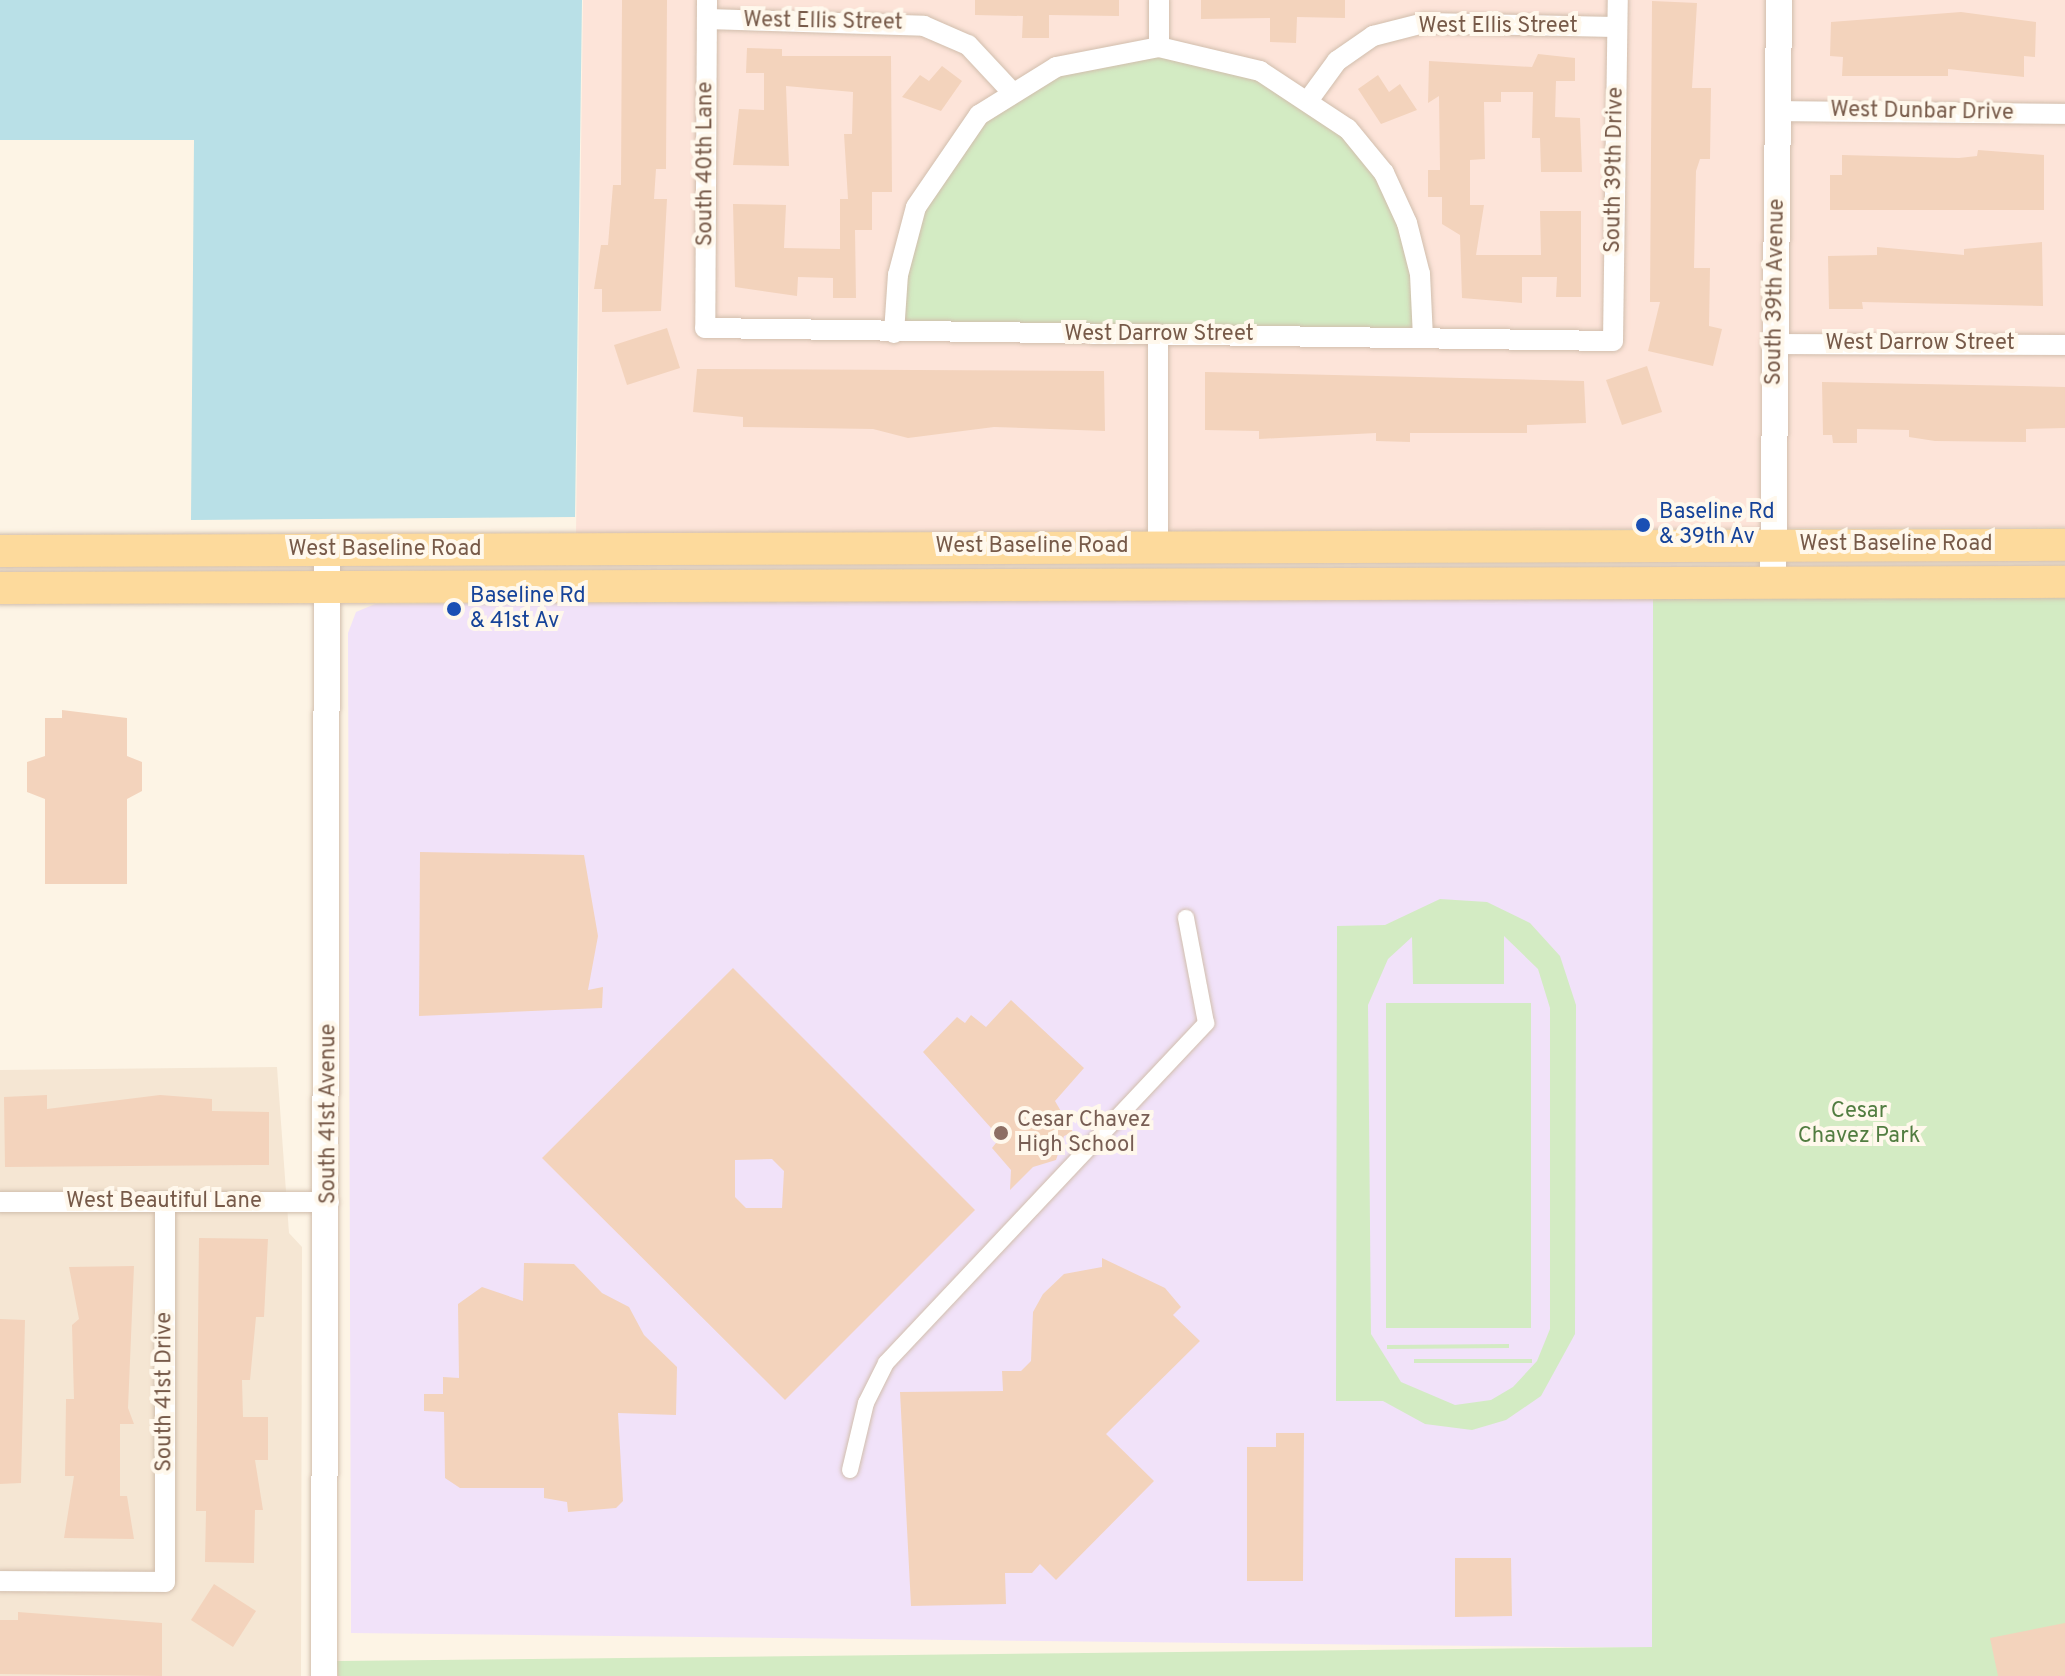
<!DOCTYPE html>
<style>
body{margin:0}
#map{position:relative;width:2065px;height:1676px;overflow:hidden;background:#fdf4e5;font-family:Overpass,sans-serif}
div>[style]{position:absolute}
.residential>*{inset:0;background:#f5e6d3}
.commercial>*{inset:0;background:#fde4d9}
.education>*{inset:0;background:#f1e2f9}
.green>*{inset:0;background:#d3ebc3}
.water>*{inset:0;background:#b9e0e7}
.building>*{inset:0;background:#f3d3bc}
.roads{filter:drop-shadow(0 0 2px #d1bead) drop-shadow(0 0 2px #d1bead)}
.pedestrian>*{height:16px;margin:-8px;padding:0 8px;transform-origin:8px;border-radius:8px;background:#fff}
.minor>*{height:20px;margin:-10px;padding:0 10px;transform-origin:10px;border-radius:10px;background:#fff}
.tertiary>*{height:26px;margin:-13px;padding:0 13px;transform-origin:13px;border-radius:13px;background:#fff}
.primary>*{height:32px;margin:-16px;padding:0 16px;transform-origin:16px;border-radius:16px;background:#fdda9c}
.dots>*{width:22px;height:22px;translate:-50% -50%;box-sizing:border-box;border:4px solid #fff8ec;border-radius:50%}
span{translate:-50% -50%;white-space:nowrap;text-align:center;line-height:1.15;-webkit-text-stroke:8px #fff8ec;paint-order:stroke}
.street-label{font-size:22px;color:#775a49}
.transit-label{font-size:22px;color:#164399}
.left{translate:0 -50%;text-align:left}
.park-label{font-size:22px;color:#527d41}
.education-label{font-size:22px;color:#785e54}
</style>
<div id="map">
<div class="residential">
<i style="clip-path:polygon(277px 1067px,289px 1233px,302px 1247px,301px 1676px,0 1676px,0 1070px)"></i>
</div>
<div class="commercial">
<i style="clip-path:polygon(583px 0,2065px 0,2065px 527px,576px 534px)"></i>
</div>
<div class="education">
<i style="clip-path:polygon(1653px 599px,1653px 1648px,351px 1633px,348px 633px,356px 612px,375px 604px)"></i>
</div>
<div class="green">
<i style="clip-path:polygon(1103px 54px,1216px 57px,1348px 129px,1407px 223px,1423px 337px,894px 333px,916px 207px,979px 115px)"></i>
<i style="clip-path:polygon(2065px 596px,2065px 1676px,338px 1676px,337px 1661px,1652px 1647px,1653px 599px)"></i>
<i style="clip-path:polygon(evenodd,1440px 899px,1487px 902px,1530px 923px,1560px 956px,1576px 1005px,1575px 1334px,1541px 1396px,1506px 1420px,1472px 1430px,1425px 1424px,1383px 1401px,1336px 1401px,1337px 926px,1385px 925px,1440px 899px,1504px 936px,1538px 969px,1550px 1008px,1550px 1329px,1537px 1361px,1513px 1387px,1491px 1400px,1455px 1405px,1401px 1382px,1371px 1334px,1368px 1005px,1388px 959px,1412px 937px,1413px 984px,1504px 984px,1504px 936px)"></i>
<i style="clip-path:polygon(1386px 1003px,1531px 1003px,1531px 1328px,1386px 1328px)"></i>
<i style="clip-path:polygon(1509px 1344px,1509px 1348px,1387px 1349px,1387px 1345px)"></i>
<i style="clip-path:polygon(1414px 1359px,1532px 1359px,1532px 1363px,1414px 1363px)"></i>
</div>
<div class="water">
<i style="clip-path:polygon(0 0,582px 0,575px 517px,191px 520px,194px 140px,0 140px)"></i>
</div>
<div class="building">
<i style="clip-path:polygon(622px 0,667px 0,666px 169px,656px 169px,654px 199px,667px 199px,661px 311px,602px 312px,602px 289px,594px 289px,601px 245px,608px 245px,613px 185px,621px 185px)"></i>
<i style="clip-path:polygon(975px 0,1119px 0,1119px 16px,1049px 15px,1049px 38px,1022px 38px,1023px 16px,975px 15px)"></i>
<i style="clip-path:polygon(1201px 0,1345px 0,1345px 18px,1297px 17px,1296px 43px,1270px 42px,1270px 18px,1201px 19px)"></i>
<i style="clip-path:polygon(1652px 1px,1697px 3px,1692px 88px,1711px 88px,1710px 159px,1700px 159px,1696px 171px,1694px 268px,1710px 268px,1709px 326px,1722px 329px,1713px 366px,1648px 351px,1660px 302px,1650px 302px)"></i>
<i style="clip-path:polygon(1961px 12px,2036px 22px,2035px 57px,2024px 56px,2024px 77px,1948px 69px,1948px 76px,1842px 76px,1843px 57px,1830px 56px,1831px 22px)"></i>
<i style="clip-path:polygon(747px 48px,782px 49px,782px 56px,891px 56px,892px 192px,872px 192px,872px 230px,855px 230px,856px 298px,833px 298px,833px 278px,798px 277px,797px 296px,735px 287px,733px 204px,786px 205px,784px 248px,840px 249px,840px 199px,848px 199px,844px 134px,852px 134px,853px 92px,786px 86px,789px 166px,733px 165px,739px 109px,764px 110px,764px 73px,746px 73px)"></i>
<i style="clip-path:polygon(1538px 54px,1575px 58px,1575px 81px,1556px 81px,1555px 117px,1580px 118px,1582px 172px,1541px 172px,1540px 138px,1532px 138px,1533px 92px,1501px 92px,1501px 102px,1484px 102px,1485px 159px,1470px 160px,1470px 205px,1484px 205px,1476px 255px,1541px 255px,1540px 211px,1581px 211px,1581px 297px,1556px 297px,1557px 277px,1522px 277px,1522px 303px,1462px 298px,1460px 235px,1442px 224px,1442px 197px,1428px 197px,1428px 170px,1440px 170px,1439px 96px,1428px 103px,1429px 61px,1532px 67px)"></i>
<i style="clip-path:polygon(942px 66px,962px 81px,941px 111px,902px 97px,920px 75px,929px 81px)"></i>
<i style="clip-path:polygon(1378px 75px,1389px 92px,1400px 84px,1417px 110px,1381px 124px,1358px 89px)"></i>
<i style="clip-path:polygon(1978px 150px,2044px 155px,2044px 210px,1830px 210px,1830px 175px,1842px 175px,1842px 155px,1959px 158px,1977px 156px)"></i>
<i style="clip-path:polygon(2042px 242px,2043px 306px,1862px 302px,1863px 309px,1829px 309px,1828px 256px,1877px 255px,1877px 247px,1964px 255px,1964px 249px)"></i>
<i style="clip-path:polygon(667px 328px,680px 368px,627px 385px,614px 345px)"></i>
<i style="clip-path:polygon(1647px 366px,1662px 412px,1622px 425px,1606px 380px)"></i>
<i style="clip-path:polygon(697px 369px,1104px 371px,1105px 431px,994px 427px,908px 438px,873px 429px,743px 427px,743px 417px,693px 412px)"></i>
<i style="clip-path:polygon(1205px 372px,1584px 381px,1586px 423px,1527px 425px,1527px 433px,1410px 433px,1410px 442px,1376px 441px,1376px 433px,1259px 439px,1259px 431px,1205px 430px)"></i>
<i style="clip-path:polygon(1822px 382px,2065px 387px,2065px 428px,2026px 429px,2026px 442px,1935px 441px,1909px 437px,1909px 430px,1857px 429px,1857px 443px,1833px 443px,1832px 435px,1823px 435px)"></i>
<i style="clip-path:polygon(62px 710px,127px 718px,127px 756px,142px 762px,142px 791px,127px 799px,127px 884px,45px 884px,45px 799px,27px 792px,27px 762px,45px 756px,45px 718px,62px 718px)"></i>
<i style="clip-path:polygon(420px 852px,584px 855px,598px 936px,588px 990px,603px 987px,602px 1008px,419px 1016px)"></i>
<i style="clip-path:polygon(evenodd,733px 968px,975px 1210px,785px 1400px,542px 1158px,733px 968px,772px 1159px,784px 1171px,782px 1208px,746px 1208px,735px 1197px,735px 1160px,772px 1159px)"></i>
<i style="clip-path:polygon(1011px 1000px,1084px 1068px,1055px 1101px,1073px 1132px,1064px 1136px,1056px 1160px,1033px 1167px,1010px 1190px,1011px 1170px,992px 1148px,1000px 1138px,923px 1052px,957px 1017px,965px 1023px,971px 1015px,986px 1027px)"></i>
<i style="clip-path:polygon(47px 1095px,47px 1109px,160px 1095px,212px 1099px,212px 1111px,269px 1112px,269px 1165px,5px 1167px,4px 1097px)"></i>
<i style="clip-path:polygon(199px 1238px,268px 1239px,264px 1317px,256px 1317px,250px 1380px,242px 1380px,243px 1417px,268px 1417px,268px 1460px,255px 1460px,263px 1510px,255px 1510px,254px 1563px,205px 1562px,206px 1511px,196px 1511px)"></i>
<i style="clip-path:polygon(1102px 1258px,1165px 1288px,1181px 1307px,1173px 1315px,1200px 1341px,1106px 1434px,1154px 1481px,1056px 1580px,1040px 1564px,1032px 1573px,1005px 1573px,1006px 1604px,911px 1606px,900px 1392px,1003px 1391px,1002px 1371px,1021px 1371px,1031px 1361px,1033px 1312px,1043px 1294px,1064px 1274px,1102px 1267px)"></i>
<i style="clip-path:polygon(524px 1263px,574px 1264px,602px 1293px,629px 1307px,644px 1335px,677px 1367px,676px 1415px,618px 1413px,623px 1501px,616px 1508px,568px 1512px,567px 1502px,544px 1498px,544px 1488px,460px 1488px,445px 1478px,444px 1412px,424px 1411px,424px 1394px,443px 1394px,443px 1377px,459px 1378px,458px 1304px,482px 1287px,523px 1301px)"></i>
<i style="clip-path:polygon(134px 1266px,128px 1408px,134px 1424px,120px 1424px,120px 1496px,127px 1496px,134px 1539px,64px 1538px,74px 1476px,65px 1476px,66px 1399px,74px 1399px,72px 1325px,79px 1319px,69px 1267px)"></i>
<i style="clip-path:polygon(0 1319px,25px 1320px,21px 1483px,0 1484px)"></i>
<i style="clip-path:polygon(1276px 1433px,1304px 1433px,1303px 1581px,1247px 1581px,1247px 1447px,1276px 1447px)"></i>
<i style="clip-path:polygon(1455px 1558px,1511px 1558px,1512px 1616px,1455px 1617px)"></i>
<i style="clip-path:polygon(214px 1584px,256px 1611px,233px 1647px,191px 1620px)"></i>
<i style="clip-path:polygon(18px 1612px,162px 1623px,162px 1676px,0 1674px,0 1620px,18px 1620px)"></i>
<i style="clip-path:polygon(2065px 1623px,2065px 1676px,1998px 1676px,1990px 1638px)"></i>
</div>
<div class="roads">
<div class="pedestrian">
<i style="left:850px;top:1470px;width:69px;rotate:-76.6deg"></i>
<i style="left:866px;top:1403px;width:45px;rotate:-63.4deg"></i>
<i style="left:886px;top:1363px;width:467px;rotate:-46.7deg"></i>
<i style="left:1206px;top:1023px;width:107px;rotate:-100.8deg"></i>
</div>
<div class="minor">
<i style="left:707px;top:0;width:328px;rotate:90.3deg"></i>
<i style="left:705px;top:328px;width:908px;rotate:0.82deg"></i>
<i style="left:1613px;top:341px;width:341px;rotate:-89.2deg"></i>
<i style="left:707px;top:19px;width:217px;rotate:1.8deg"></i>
<i style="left:924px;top:26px;width:48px;rotate:23.4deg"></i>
<i style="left:968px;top:45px;width:63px;rotate:46.9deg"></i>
<i style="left:1159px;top:47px;width:47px;rotate:-90deg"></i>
<i style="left:1310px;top:98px;width:46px;rotate:-53.9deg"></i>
<i style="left:1337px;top:61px;width:44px;rotate:-34.8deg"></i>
<i style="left:1373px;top:36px;width:53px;rotate:-14.3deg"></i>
<i style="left:1424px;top:23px;width:193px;rotate:1.2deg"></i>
<i style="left:1779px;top:111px;width:286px;rotate:0.6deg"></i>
<i style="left:894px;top:333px;width:58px;rotate:-86.1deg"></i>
<i style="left:898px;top:275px;width:70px;rotate:-75.2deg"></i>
<i style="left:916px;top:207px;width:112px;rotate:-55.6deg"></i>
<i style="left:979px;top:115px;width:91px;rotate:-31.9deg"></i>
<i style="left:1056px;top:67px;width:105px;rotate:-11deg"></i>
<i style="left:1159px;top:47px;width:104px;rotate:13.4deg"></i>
<i style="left:1260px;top:71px;width:105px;rotate:33.4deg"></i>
<i style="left:1348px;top:129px;width:57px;rotate:50.7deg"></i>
<i style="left:1384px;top:173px;width:55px;rotate:65.3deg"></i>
<i style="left:1407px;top:223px;width:53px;rotate:75.7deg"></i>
<i style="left:1420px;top:274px;width:63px;rotate:87.3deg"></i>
<i style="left:1158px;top:335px;width:211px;rotate:90deg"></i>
<i style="left:1775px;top:344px;width:290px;rotate:0.2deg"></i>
<i style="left:0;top:1202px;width:329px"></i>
<i style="left:0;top:1581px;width:165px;rotate:0.3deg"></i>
<i style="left:165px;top:1582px;width:380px;rotate:-90deg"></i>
</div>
<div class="tertiary">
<i style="left:1773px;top:583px;width:583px;rotate:-89.41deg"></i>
<i style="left:324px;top:1676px;width:1125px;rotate:-89.85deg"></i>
</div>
<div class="primary">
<i style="left:0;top:551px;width:2065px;rotate:-0.17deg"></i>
<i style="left:0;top:588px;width:2065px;rotate:-0.17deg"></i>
</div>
</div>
<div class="dots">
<i style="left:1643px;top:525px;background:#1a4fb4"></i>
<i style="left:454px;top:609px;background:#1a4fb4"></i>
<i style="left:1001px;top:1133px;background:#8d6e63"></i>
</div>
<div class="street-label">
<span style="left:823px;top:22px;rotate:1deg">West Ellis Street</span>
<span style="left:1498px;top:27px">West Ellis Street</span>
<span style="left:1922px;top:112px;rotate:1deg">West Dunbar Drive</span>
<span style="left:706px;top:164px;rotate:-90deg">South 40th Lane</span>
<span style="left:1615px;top:170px;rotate:-89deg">South 39th Drive</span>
<span style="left:1776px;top:292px;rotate:-89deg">South 39th Avenue</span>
<span style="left:1159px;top:335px">West Darrow Street</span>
<span style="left:1920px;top:344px">West Darrow Street</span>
<span style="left:1896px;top:545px">West Baseline Road</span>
<span style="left:1032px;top:547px">West Baseline Road</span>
<span style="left:385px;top:550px">West Baseline Road</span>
<span style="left:329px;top:1114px;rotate:-90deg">South 41st Avenue</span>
<span style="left:164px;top:1202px">West Beautiful Lane</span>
<span style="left:165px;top:1392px;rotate:-90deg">South 41st Drive</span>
</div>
<div class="transit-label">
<span class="left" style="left:1659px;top:525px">Baseline Rd<br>&amp; 39th Av</span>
<span class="left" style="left:470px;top:609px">Baseline Rd<br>&amp; 41st Av</span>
</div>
<div class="park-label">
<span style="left:1859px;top:1124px">Cesar<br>Chavez Park</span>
</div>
<div class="education-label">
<span class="left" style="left:1017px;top:1133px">Cesar Chavez<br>High School</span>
</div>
</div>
